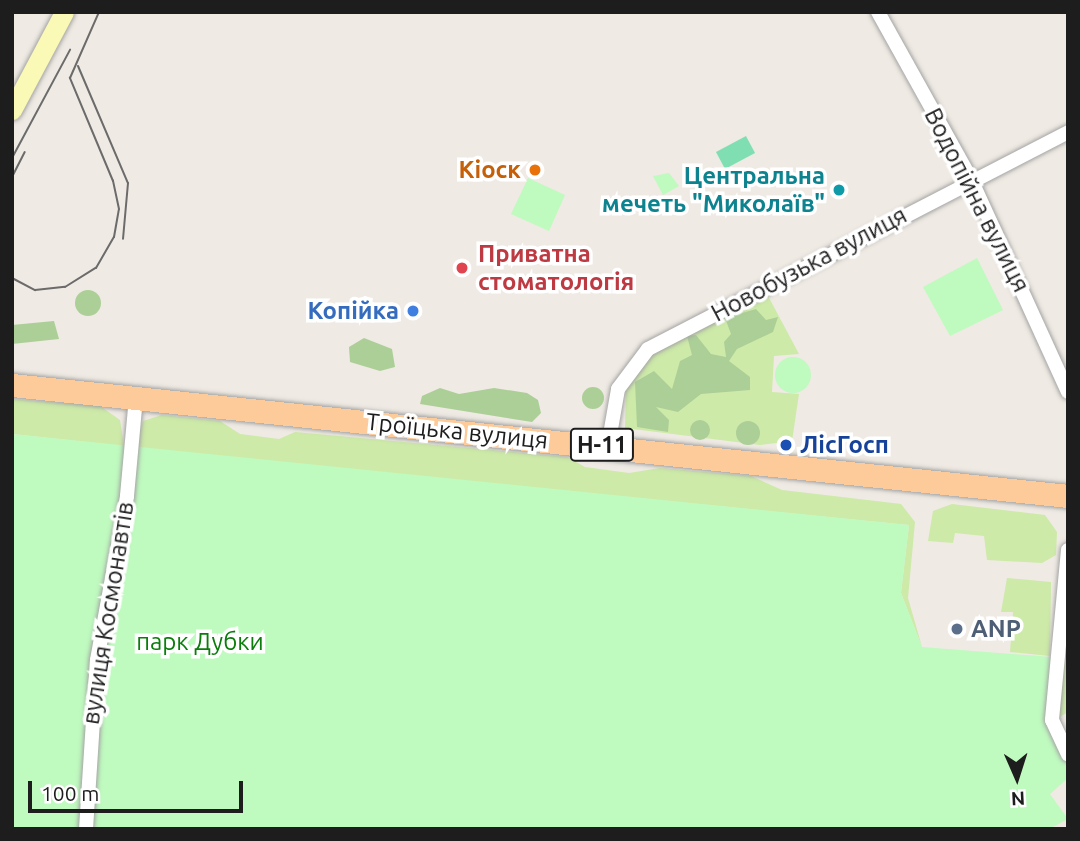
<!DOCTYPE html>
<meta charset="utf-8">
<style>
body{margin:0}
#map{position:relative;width:1080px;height:841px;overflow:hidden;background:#efeae3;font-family:Ubuntu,sans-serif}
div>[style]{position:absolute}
.grass>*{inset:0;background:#cdeaa8}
.forest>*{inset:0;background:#accf97}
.round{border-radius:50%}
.park>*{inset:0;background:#bffabf}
.pitch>*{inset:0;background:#7fdfb3}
.roads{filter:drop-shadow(0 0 2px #a4a4a4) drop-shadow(0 0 2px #a4a4a4)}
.minor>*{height:14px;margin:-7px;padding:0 7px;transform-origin:7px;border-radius:7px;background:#fff}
.secondary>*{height:19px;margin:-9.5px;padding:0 9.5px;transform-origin:9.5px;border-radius:9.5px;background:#faf9b6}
.primary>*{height:23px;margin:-11.5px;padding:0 11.5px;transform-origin:11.5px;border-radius:11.5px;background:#fdcb9a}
.tram>*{height:2px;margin:-1px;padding:0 1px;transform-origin:1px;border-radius:1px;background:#6b6b6b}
.dots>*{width:19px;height:19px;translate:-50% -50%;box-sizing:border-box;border:4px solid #fff;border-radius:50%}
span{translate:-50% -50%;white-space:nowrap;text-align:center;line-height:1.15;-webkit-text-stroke:7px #fff;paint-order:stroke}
.shield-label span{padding:2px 5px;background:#fff;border:2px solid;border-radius:5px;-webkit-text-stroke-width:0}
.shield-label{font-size:23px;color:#1d1d1d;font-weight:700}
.food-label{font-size:24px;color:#c56008;font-weight:700}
.right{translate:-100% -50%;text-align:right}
.culture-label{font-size:24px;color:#0d838f;font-weight:700}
.street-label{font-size:24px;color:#1d1d1d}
.health-label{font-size:24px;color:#be3a42;font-weight:700}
.left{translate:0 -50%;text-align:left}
.shop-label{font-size:24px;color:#366cbe;font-weight:700}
.transit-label{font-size:24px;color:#164399;font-weight:700}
.service-label{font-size:24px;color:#4e5e75;font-weight:700}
.park-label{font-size:24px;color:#0a7d0b}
.frame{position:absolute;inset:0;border:14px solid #1d1d1d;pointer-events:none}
.north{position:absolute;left:982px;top:743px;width:70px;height:70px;-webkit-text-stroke:5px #fff;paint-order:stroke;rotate:177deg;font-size:19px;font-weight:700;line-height:28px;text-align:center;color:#1d1d1d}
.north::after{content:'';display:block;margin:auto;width:24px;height:32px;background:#1d1d1d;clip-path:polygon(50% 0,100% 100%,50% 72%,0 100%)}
.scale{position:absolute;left:28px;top:781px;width:215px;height:32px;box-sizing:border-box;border:4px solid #1d1d1d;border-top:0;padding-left:9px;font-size:21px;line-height:24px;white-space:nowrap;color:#1d1d1d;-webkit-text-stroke:5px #fff;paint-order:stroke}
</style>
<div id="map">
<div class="grass">
<i style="clip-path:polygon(767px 294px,799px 354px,774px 356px,772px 392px,799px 394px,792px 441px,760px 445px,625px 428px,626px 389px,646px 358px)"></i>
<i style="clip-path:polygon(12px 399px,100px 406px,120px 420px,124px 446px,12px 434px)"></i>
<i style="clip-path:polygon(162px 415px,220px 421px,240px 434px,279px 439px,295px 432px,567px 457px,585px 467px,629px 473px,660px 468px,751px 476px,782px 490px,901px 504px,915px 522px,908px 598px,922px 647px,901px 593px,909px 525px,135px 448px,143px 421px)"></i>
<i style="clip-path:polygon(952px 504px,1045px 515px,1057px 532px,1056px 555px,1042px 563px,987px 560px,984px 536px,955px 533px,953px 543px,928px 541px,933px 511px)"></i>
<i style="clip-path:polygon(1007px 578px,1051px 582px,1050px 656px,1010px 652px,1013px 612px,1001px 612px)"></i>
<i style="clip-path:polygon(1068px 620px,1068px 712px,1058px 718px)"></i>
</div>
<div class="forest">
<i class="round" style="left:75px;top:290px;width:26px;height:26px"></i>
<i style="clip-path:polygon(756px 309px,766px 320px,778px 317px,773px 332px,737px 349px,729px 361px,750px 377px,750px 390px,701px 394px,678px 412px,656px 407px,669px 420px,668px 432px,637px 427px,635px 382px,654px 371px,672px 389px,680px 361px,692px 355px,687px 336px,696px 335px,711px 354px,726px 357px,724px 342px,731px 334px,725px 318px)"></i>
<i style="clip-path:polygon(54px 321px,59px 339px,12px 344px,12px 325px)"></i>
<i style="clip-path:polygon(364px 338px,392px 349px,395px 367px,380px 371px,350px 362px,349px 347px)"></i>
<i class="round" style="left:582px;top:387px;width:22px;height:22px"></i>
<i style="clip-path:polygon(440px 388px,459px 394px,494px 388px,527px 393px,538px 400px,541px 413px,532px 422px,420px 404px,422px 396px)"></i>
<i class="round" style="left:690px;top:420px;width:20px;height:20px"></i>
<i class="round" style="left:736px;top:421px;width:24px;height:24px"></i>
</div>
<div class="park">
<i style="clip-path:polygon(669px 173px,679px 186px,663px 195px,653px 176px)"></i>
<i style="clip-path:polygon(528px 178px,565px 195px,549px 231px,511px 214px)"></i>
<i style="clip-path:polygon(977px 258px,1003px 310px,950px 336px,923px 287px)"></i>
<i class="round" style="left:775px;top:357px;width:36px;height:36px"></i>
<i style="clip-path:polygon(12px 434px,909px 525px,901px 593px,922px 647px,1052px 657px,1047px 720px,1068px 761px,1068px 778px,1050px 794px,1068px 819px,1049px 829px,12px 829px)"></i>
</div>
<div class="pitch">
<i style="clip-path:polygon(746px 136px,755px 153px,725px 169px,716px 152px)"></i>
</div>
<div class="roads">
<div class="minor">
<i style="left:878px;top:12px;width:189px;rotate:60.9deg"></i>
<i style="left:970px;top:177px;width:236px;rotate:65.5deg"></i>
<i style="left:608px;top:446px;width:58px;rotate:-80deg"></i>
<i style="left:618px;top:389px;width:50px;rotate:-53.1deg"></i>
<i style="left:648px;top:349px;width:473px;rotate:-27.3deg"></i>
<i style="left:1068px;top:550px;width:171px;rotate:95.4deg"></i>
<i style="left:1052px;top:720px;width:38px;rotate:65deg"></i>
<i style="left:86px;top:829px;width:169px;rotate:-86.3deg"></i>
<i style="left:97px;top:660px;width:167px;rotate:-79.6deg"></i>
<i style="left:127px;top:496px;width:99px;rotate:-84.8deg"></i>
</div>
<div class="secondary">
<i style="left:12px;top:110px;width:111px;rotate:-62deg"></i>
</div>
<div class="primary">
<i style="left:12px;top:385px;width:1062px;rotate:6deg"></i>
</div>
</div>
<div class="tram">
<i style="left:78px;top:66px;width:127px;rotate:66.9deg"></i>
<i style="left:128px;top:183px;width:56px;rotate:95.1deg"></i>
<i style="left:12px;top:158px;width:123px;rotate:-61.8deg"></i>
<i style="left:12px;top:177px;width:28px;rotate:-63deg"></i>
<i style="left:12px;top:278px;width:26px;rotate:28deg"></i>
<i style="left:35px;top:290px;width:30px;rotate:-6deg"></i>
<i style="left:65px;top:287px;width:36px;rotate:-32deg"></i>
<i style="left:96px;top:268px;width:36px;rotate:-60deg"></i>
<i style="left:114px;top:237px;width:28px;rotate:-80deg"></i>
<i style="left:119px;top:209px;width:29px;rotate:-102deg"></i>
<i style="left:113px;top:181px;width:112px;rotate:-112.7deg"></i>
<i style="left:70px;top:78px;width:72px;rotate:-66.3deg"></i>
</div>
<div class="dots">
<i style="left:535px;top:170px;background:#e8710a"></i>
<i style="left:839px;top:190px;background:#0f9aa8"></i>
<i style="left:462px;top:268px;background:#e0444e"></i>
<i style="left:413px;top:311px;background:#3f7fe0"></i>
<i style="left:786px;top:445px;background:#1a4fb4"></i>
<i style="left:957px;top:629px;background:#5c6f8a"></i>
</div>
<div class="shield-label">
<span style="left:602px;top:445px">Н-11</span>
</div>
<div class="food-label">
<span class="right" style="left:521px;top:170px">Кіоск</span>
</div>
<div class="culture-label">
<span class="right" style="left:825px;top:190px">Центральна<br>мечеть "Миколаїв"</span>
</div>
<div class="street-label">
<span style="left:977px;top:200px;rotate:63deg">Водопійна вулиця</span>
<span style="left:809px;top:264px;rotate:-28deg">Новобузька вулиця</span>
<span style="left:457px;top:431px;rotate:6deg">Троїцька вулиця</span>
<span style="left:108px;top:613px;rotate:-81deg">вулиця Космонавтів</span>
</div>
<div class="health-label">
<span class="left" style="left:478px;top:268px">Приватна<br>стоматологія</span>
</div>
<div class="shop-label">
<span class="right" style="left:399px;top:311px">Копійка</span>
</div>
<div class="transit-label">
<span class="left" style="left:800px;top:445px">ЛісГосп</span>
</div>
<div class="service-label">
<span class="left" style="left:971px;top:629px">ANP</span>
</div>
<div class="park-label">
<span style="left:200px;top:642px">парк Дубки</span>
</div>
<div class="frame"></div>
<div class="north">N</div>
<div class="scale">100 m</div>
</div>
